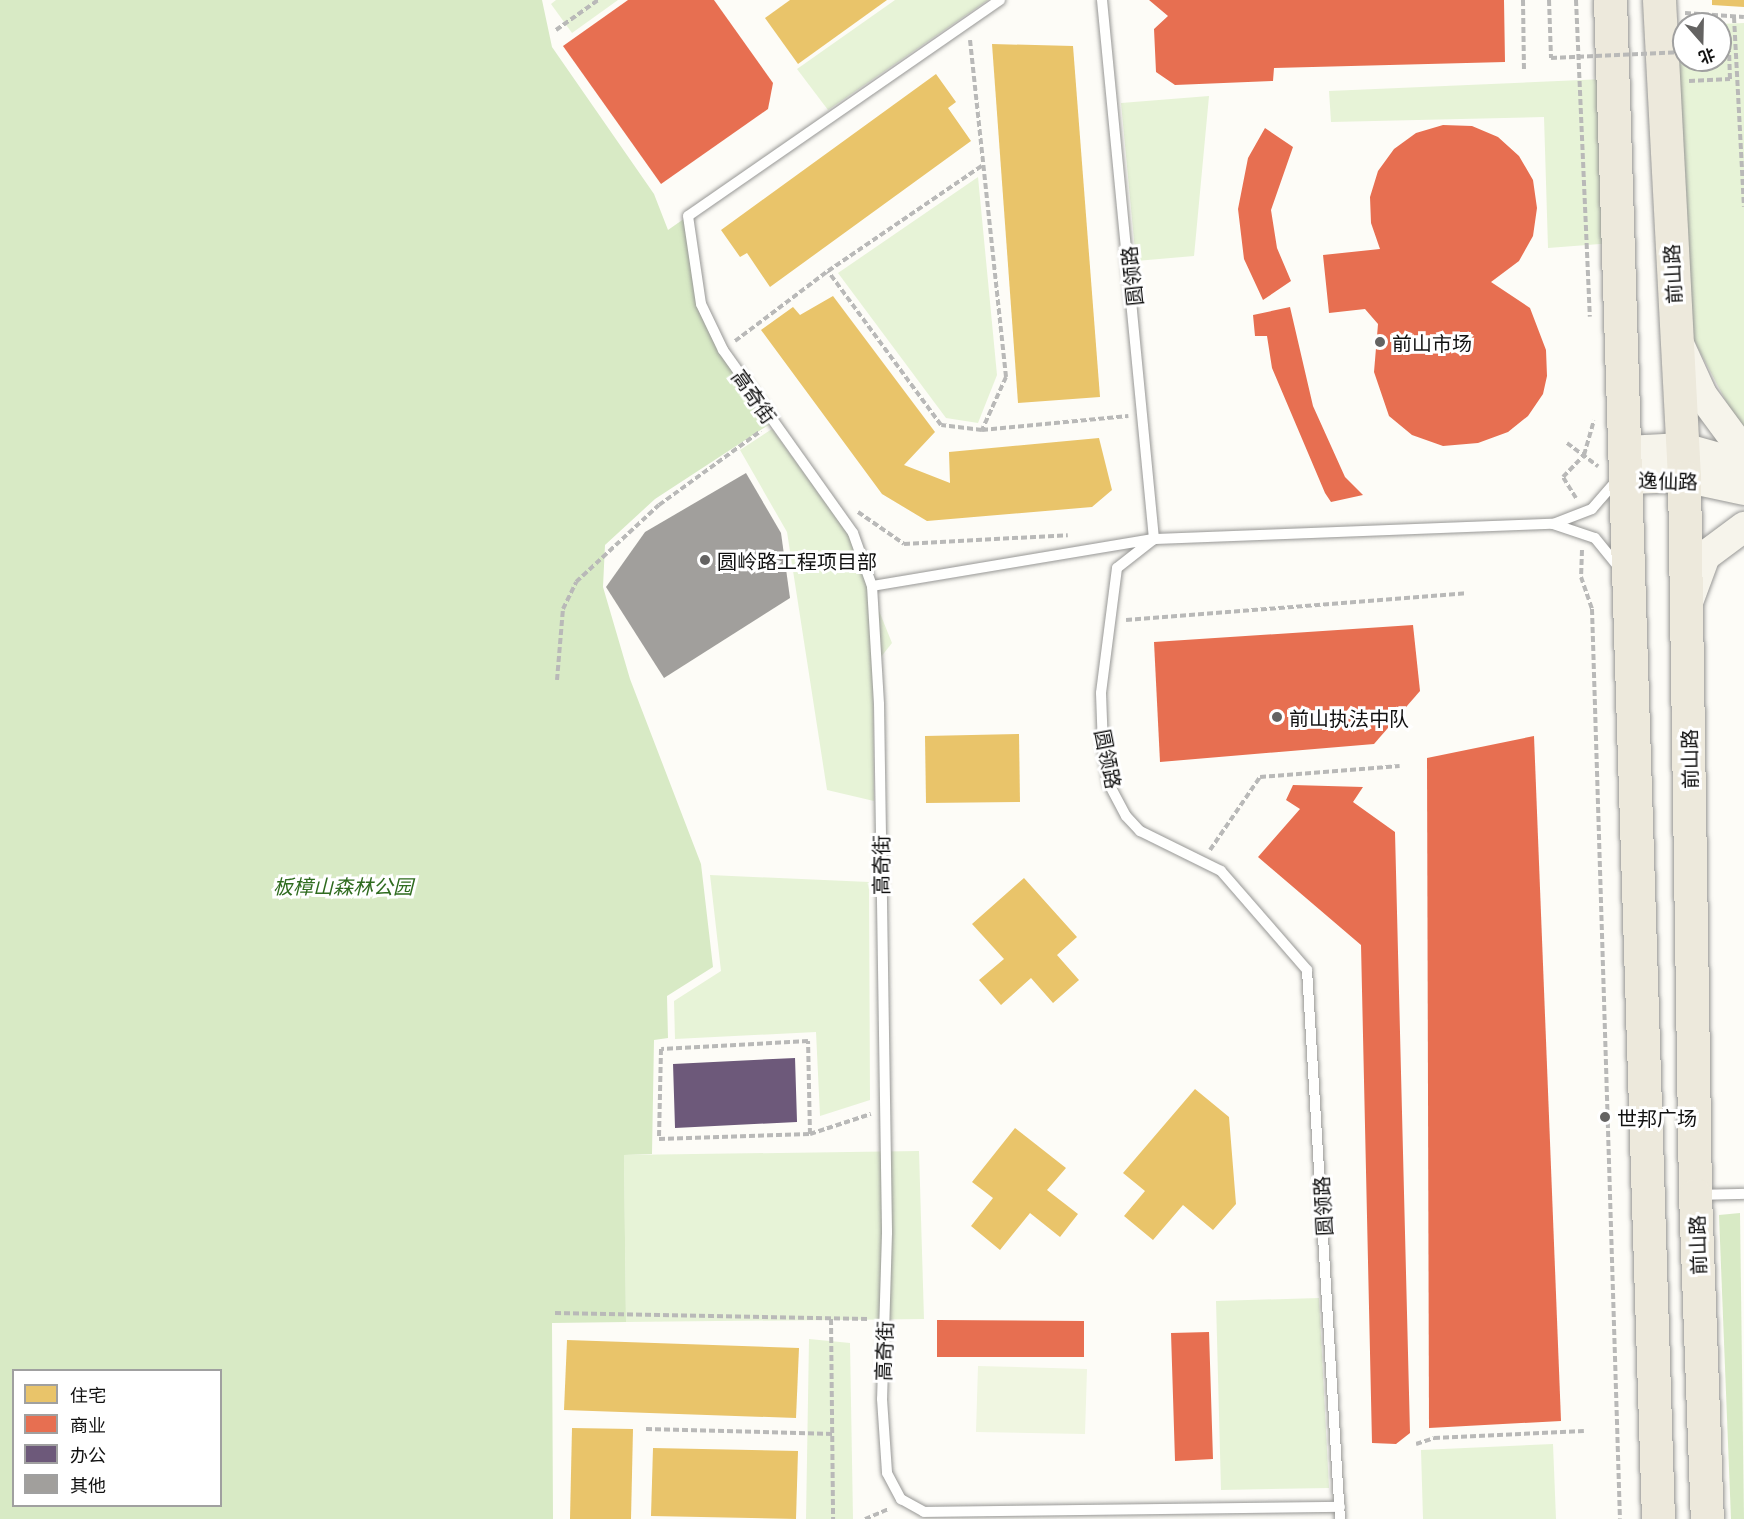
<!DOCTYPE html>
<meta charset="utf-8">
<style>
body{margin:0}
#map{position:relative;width:1744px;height:1519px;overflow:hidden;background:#fdfcf7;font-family:Literata,"Noto Sans SC",serif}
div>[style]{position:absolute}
.green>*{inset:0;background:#e7f3d7}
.forest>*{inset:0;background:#d8eac5}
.pitch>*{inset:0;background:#f0f6e1}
.homes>*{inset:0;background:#e9c46a}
.shops>*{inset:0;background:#e76f51}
.offices>*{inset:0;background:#6d597a}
.building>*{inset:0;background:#a19f9c}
.path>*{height:4px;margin-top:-2px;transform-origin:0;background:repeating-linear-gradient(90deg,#b9b9b8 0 6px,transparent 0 9px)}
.roads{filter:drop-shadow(0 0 2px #979795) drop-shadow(0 0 2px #979795)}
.service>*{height:10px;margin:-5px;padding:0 5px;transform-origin:5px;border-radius:5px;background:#fffffe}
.secondary>*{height:30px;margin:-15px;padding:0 15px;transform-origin:15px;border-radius:15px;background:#f6f4eb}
.primary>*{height:33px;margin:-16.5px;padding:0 16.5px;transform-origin:16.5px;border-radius:16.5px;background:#ede9dc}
.path-bridge>*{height:4px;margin-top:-2px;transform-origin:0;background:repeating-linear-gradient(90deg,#b9b9b8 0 6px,transparent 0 9px)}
.dots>*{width:16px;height:16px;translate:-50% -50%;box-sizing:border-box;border:3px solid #fff;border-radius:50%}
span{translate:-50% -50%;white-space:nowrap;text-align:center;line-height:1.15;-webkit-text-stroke:6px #fff;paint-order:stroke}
.street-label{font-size:20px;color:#111}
.poi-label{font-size:20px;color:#111}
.left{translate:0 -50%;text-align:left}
.park-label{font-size:20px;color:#2f6b1f;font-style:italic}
.legend{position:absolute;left:12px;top:1369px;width:210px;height:138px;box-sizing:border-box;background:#fff;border:2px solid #a0a0a0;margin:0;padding:8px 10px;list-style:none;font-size:18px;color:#111}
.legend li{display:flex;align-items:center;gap:12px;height:30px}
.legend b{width:30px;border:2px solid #a0a0a0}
.north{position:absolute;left:1672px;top:12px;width:60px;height:60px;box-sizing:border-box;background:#fff;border:2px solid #a0a0a0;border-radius:50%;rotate:160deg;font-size:16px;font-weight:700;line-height:24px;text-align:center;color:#111}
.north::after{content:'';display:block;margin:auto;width:21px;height:27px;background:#646362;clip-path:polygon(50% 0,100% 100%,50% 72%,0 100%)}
</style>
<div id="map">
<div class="green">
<i style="clip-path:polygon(556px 0,618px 0,572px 33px,551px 4px)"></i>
<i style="clip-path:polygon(895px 0,988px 0,828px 110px,797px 69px)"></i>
<i style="clip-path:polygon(1744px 23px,1744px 435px,1691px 335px,1672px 26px,1684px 26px,1684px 60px,1720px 60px,1718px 24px)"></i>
<i style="clip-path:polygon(1604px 79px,1613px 243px,1548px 248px,1544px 117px,1331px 122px,1329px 91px)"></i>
<i style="clip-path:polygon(1209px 96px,1194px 256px,1136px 261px,1121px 103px)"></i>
<i style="clip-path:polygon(978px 177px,997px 375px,978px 423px,946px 418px,838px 273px)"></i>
<i style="clip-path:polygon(772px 429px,848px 534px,892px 643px,873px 667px,874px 801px,827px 790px,787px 532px,740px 450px)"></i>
<i style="clip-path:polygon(710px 875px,869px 882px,870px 1100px,820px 1116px,816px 1032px,675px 1039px,674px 1001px,721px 971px)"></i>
<i style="clip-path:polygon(919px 1151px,924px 1319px,626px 1322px,624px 1155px)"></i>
<i style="clip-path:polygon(1319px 1298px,1329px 1488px,1221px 1490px,1216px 1301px)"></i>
<i style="clip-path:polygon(809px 1339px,850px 1343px,853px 1519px,806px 1519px)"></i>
<i style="clip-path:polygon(1553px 1444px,1556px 1519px,1423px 1519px,1421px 1450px)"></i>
</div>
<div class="forest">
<i style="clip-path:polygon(evenodd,0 0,542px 0,552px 47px,654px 194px,668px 230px,688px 216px,701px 304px,773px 422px,655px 499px,605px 545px,603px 587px,630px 679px,701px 864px,713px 967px,667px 996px,668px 1038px,654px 1040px,652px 1154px,624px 1155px,626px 1322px,552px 1323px,553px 1519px,0 1519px,0 0,14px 1370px,220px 1370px,220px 1506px,14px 1506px,14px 1370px)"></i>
<i style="clip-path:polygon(1740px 1213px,1744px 1519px,1731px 1519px,1719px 1215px)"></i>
</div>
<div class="pitch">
<i style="clip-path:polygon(978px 1366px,1087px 1369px,1085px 1434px,976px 1432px)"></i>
</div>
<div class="homes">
<i style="clip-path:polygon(790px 0,887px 0,798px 64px,765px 18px)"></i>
<i style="clip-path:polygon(1712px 0,1744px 0,1744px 7px,1712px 5px)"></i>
<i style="clip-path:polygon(992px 44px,1073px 46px,1100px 397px,1018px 403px)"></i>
<i style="clip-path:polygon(936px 74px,956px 102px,948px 108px,971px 141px,770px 287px,747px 253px,740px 257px,721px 230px)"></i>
<i style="clip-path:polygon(833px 296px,935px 432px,904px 465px,950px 483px,949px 452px,1099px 438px,1112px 490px,1092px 507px,927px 521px,882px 494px,761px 330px,793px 307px,800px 315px)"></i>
<i style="clip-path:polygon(1019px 734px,1020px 802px,926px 803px,925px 736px)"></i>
<i style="clip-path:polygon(1024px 878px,1077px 937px,1057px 955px,1079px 980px,1053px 1003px,1031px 978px,1001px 1005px,979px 980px,1004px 959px,972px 924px)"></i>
<i style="clip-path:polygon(1195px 1089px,1229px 1117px,1236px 1204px,1213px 1230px,1183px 1205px,1153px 1240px,1124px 1216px,1145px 1191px,1123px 1173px)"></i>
<i style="clip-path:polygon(1015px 1128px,1066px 1168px,1047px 1190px,1078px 1214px,1060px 1237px,1030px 1213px,1000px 1250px,971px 1226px,993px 1198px,972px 1182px)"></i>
<i style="clip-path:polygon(567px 1340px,799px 1348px,796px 1418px,564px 1410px)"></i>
<i style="clip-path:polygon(572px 1428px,633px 1429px,631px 1519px,570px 1519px)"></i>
<i style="clip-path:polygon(653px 1448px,798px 1451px,796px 1519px,651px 1516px)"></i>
</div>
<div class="shops">
<i style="clip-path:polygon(628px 0,714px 0,773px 83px,768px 109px,661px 184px,563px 46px)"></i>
<i style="clip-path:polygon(1149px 0,1504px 0,1505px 62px,1274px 68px,1273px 81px,1175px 85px,1156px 72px,1154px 29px,1168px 16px)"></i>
<i style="clip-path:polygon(1443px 125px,1472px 126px,1498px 137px,1519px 156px,1533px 180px,1537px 208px,1533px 236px,1519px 261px,1491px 282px,1530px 308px,1546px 350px,1547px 376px,1543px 394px,1528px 416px,1508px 432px,1478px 443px,1443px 446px,1412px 435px,1389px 416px,1374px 372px,1378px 324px,1365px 309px,1329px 313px,1323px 255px,1380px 249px,1371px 223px,1370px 197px,1378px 171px,1394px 149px,1416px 133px)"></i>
<i style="clip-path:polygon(1265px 128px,1293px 147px,1271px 210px,1277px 248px,1291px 281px,1263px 300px,1244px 259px,1238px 209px,1248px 158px)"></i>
<i style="clip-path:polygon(1290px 307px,1313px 406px,1345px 477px,1363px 495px,1331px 502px,1325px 493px,1272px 368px,1267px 336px,1255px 336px,1253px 315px)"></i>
<i style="clip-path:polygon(1413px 625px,1420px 691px,1374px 744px,1160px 762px,1154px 642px)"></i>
<i style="clip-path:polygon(1534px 736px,1561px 1421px,1429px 1428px,1427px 758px)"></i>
<i style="clip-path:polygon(1293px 785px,1363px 787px,1353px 802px,1395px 832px,1410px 1433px,1396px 1444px,1372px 1443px,1361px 945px,1258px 857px,1300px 809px,1286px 800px)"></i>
<i style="clip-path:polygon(937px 1320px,1084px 1321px,1084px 1357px,937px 1357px)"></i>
<i style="clip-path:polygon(1209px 1332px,1213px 1459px,1175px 1461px,1171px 1333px)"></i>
</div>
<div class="offices">
<i style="clip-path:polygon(795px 1058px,797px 1122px,675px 1128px,673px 1064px)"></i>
</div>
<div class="building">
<i style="clip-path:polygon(746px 473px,781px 533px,790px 598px,664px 678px,606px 587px,645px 532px)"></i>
</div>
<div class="path">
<i style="left:1523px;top:0;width:72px;rotate:89.2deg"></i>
<i style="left:1549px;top:0;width:58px;rotate:88deg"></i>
<i style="left:1576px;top:0;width:317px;rotate:87.5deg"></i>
<i style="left:1685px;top:13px;width:59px;rotate:3.9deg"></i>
<i style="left:1734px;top:17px;width:190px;rotate:87deg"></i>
<i style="left:556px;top:30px;width:52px;rotate:-35.5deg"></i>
<i style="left:970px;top:40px;width:339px;rotate:83.9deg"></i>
<i style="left:1006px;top:377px;width:58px;rotate:114.4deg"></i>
<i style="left:982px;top:430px;width:147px;rotate:-5.5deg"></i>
<i style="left:1689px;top:81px;width:41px;rotate:-2.8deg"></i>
<i style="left:1730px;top:79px;width:28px;rotate:-92deg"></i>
<i style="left:1729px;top:51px;width:9px;rotate:180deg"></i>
<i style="left:735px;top:341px;width:116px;rotate:-37deg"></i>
<i style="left:982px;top:430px;width:41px;rotate:-173deg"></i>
<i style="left:941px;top:425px;width:191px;rotate:-126.3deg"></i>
<i style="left:828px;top:271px;width:188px;rotate:-34.4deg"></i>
<i style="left:1567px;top:443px;width:39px;rotate:37deg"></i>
<i style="left:1576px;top:498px;width:25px;rotate:-122deg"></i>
<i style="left:1563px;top:477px;width:30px;rotate:-46deg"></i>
<i style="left:1584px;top:455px;width:36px;rotate:-74deg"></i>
<i style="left:858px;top:512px;width:56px;rotate:34.8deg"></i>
<i style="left:904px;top:544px;width:164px;rotate:-3.1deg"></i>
<i style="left:1582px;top:550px;width:27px;rotate:92deg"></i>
<i style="left:1581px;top:577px;width:34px;rotate:71deg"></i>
<i style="left:1592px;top:609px;width:910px;rotate:88.24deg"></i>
<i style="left:1126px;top:620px;width:341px;rotate:-4.5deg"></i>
<i style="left:557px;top:680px;width:71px;rotate:-85.2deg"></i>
<i style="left:563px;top:609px;width:30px;rotate:-64deg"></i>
<i style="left:576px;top:582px;width:113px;rotate:-42.9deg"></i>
<i style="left:659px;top:505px;width:126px;rotate:-36deg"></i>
<i style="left:1210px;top:850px;width:88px;rotate:-55.6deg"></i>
<i style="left:1260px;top:777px;width:140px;rotate:-4.5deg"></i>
<i style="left:810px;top:1134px;width:93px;rotate:-91.2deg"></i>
<i style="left:808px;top:1041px;width:147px;rotate:176.9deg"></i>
<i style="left:661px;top:1049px;width:90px;rotate:91.3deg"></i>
<i style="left:659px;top:1139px;width:151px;rotate:-1.9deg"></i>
<i style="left:810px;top:1134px;width:64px;rotate:-18.2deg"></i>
<i style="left:555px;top:1313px;width:313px;rotate:1.1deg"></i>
<i style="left:831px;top:1319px;width:200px;rotate:89.4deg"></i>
<i style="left:646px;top:1429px;width:187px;rotate:1.5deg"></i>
<i style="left:1416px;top:1444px;width:19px;rotate:-18deg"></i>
<i style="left:1434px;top:1438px;width:150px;rotate:-2.7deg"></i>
<i style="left:865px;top:1519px;width:25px;rotate:-23deg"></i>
</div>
<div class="roads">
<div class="service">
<i style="left:1000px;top:0;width:379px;rotate:145.3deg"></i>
<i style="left:688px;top:216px;width:89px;rotate:81.6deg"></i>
<i style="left:701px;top:304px;width:51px;rotate:64.4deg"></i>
<i style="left:723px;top:350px;width:224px;rotate:54.6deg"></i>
<i style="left:853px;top:533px;width:56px;rotate:70.3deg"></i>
<i style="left:872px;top:586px;width:118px;rotate:86.6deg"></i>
<i style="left:879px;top:704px;width:529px;rotate:89.13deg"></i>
<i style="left:887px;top:1233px;width:166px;rotate:91.7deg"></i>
<i style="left:882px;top:1399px;width:74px;rotate:86.1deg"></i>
<i style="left:887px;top:1473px;width:30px;rotate:62deg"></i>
<i style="left:901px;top:1499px;width:26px;rotate:29deg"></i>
<i style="left:924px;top:1512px;width:416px;rotate:-0.7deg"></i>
<i style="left:1102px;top:0;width:542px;rotate:84.49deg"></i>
<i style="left:1154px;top:539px;width:47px;rotate:141.9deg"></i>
<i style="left:1117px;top:568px;width:126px;rotate:97.3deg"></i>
<i style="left:1101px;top:693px;width:54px;rotate:87.9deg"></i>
<i style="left:1103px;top:747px;width:37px;rotate:81deg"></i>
<i style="left:1109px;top:784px;width:36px;rotate:62deg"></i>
<i style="left:1126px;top:816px;width:21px;rotate:47deg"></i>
<i style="left:1140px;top:831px;width:90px;rotate:26.3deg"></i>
<i style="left:1221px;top:871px;width:131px;rotate:49deg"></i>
<i style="left:1307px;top:970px;width:550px;rotate:86.56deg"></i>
<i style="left:1617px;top:480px;width:38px;rotate:131deg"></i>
<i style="left:1592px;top:509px;width:42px;rotate:159deg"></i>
<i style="left:1553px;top:524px;width:44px;rotate:18.4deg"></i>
<i style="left:1595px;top:538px;width:36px;rotate:51deg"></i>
<i style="left:872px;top:586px;width:286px;rotate:-9.5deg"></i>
<i style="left:1154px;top:539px;width:399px;rotate:-2.2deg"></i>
<i style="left:1699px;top:1195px;width:45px;rotate:-1.3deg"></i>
</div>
<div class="secondary">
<i style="left:1678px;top:342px;width:58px;rotate:65.6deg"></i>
<i style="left:1702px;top:395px;width:71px;rotate:53.6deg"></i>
<i style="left:1627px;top:451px;width:56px;rotate:-3.1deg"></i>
<i style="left:1683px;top:448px;width:63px;rotate:15.6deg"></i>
<i style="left:1628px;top:479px;width:56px;rotate:-2deg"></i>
<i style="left:1684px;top:477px;width:61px;rotate:12.2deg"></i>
<i style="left:1688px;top:602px;width:49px;rotate:-69.7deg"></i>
<i style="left:1705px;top:556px;width:49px;rotate:-36.6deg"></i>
</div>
<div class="primary">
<i style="left:1610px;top:0;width:1520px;rotate:88.19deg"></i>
<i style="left:1659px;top:0;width:478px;rotate:87deg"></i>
<i style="left:1684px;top:477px;width:718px;rotate:89.12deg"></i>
<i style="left:1695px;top:1195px;width:324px;rotate:87.9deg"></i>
</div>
</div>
<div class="path-bridge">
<i style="left:1551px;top:58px;width:133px;rotate:-2.6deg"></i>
</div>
<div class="dots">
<i style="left:1380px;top:342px;background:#646362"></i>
<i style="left:705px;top:560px;background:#646362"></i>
<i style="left:1277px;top:717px;background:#646362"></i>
<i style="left:1605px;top:1117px;background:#646362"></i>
</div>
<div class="street-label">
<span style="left:1672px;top:274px;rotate:-93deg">前山路</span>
<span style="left:1131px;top:276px;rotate:-96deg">圆领路</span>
<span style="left:755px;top:396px;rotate:55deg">高奇街</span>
<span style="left:1668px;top:480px;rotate:2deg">逸仙路</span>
<span style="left:1109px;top:759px;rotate:79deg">圆领路</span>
<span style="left:1689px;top:759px;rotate:-91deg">前山路</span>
<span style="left:880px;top:865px;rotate:-90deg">高奇街</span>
<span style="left:1322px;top:1206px;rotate:-93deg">圆领路</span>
<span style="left:1697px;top:1245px;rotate:-92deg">前山路</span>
<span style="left:883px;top:1351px;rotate:-88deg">高奇街</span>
</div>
<div class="poi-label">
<span class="left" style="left:1392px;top:342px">前山市场</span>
<span class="left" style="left:717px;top:560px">圆岭路工程项目部</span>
<span class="left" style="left:1289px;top:717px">前山执法中队</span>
<span class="left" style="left:1617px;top:1117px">世邦广场</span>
</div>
<div class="park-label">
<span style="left:343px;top:885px">板樟山森林公园</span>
</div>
<ul class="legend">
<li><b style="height:16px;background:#e9c46a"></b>住宅</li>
<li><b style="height:16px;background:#e76f51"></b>商业</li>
<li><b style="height:16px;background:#6d597a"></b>办公</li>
<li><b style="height:16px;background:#a19f9c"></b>其他</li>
</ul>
<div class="north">北</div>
</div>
